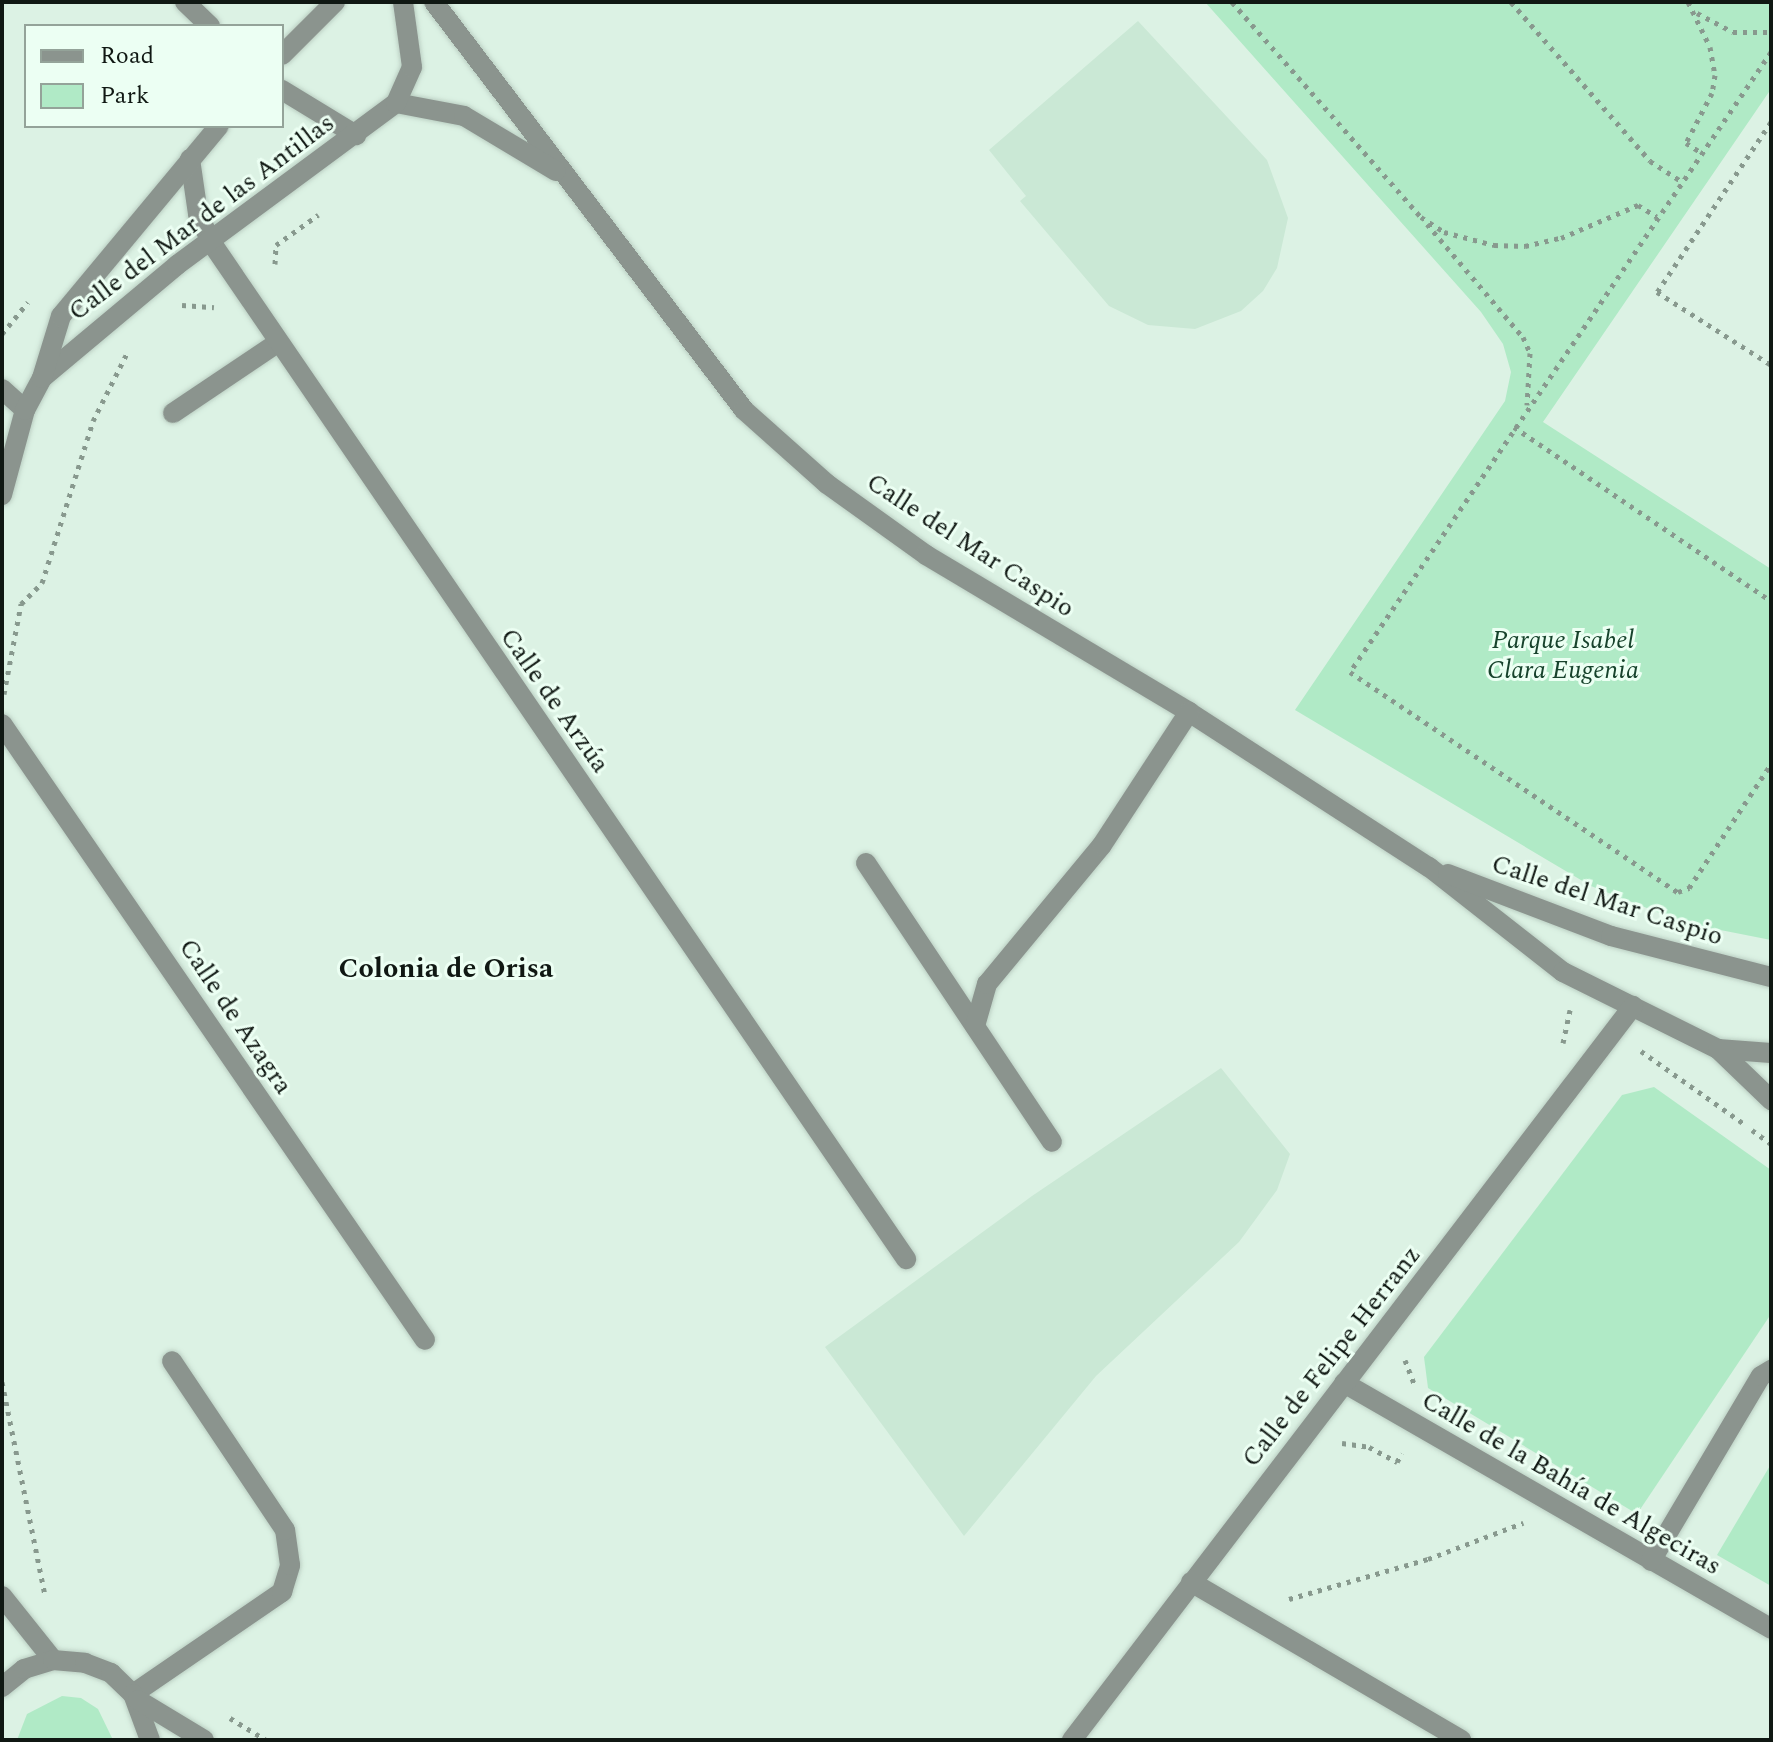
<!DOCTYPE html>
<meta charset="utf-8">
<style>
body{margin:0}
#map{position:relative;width:1773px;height:1742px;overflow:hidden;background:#dcf2e4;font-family:Spectral,serif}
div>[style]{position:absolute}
.built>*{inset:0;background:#cae8d5}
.green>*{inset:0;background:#b0eac6}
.path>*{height:5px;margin-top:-2.5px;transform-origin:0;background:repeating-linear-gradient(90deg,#88998e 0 4px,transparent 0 10px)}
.roads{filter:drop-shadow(0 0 2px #bbcfc3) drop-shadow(0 0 2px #bbcfc3)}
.lane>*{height:20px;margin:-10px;padding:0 10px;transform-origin:10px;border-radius:10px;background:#8b948e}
.street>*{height:20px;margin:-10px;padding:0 10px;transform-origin:10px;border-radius:10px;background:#8b948e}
span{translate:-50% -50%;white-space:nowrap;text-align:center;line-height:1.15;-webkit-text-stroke:6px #ecfff3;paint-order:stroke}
.street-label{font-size:26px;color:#101813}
.park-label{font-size:26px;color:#17432c;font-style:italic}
.neighbourhood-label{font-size:28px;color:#101813;font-weight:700}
.frame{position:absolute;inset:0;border:4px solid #101813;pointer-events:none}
.legend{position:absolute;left:24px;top:24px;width:260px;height:104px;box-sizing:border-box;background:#ecfff3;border:2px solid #94a399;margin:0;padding:10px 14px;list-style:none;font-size:24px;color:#101813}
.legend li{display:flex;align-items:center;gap:16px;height:40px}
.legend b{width:40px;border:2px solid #94a399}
</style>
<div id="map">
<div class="built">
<i style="clip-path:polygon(1138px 21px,1267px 160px,1288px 218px,1277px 268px,1263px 291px,1241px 311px,1195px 329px,1148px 325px,1109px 306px,1020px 201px,1026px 196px,989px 150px)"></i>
<i style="clip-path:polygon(1221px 1068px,1290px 1154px,1277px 1190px,1239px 1242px,1096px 1376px,964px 1536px,825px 1347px,1032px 1196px)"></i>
</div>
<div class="green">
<i style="clip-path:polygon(1205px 2px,1771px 2px,1771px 89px,1543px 422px,1771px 569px,1771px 940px,1685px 923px,1591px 886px,1295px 710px,1505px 401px,1511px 372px,1503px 344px,1481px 312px)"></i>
<i style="clip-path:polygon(1654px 1087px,1771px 1170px,1771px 1314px,1637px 1514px,1428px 1388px,1424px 1357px,1622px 1095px)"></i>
<i style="clip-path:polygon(1771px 1464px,1771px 1586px,1717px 1555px)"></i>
<i style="clip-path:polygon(62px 1696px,81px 1698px,98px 1709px,113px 1740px,17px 1740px,27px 1714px)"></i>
</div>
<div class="path">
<i style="left:1232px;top:2px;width:286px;rotate:48.7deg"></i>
<i style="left:1421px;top:217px;width:27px;rotate:33deg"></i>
<i style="left:1444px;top:232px;width:52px;rotate:14.6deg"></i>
<i style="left:1494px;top:245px;width:31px;rotate:2deg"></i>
<i style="left:1525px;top:246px;width:37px;rotate:-13deg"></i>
<i style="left:1561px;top:238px;width:84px;rotate:-23.2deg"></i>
<i style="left:1638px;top:205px;width:22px;rotate:32deg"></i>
<i style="left:1511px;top:2px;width:211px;rotate:48.8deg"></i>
<i style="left:1650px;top:161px;width:38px;rotate:33deg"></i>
<i style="left:1688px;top:2px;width:50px;rotate:63.9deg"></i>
<i style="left:1710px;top:47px;width:28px;rotate:80deg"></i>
<i style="left:1715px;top:75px;width:18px;rotate:99deg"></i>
<i style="left:1712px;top:93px;width:56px;rotate:117.5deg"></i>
<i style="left:1686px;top:143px;width:19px;rotate:32deg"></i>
<i style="left:1697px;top:13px;width:41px;rotate:27.8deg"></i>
<i style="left:1733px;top:32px;width:38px"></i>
<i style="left:1771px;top:52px;width:749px;rotate:124.18deg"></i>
<i style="left:1350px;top:672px;width:395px;rotate:33.9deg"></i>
<i style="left:1678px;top:892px;width:12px;rotate:-20deg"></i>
<i style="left:1689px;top:888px;width:149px;rotate:-56.5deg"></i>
<i style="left:1771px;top:122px;width:205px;rotate:123.8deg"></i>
<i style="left:1657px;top:292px;width:135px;rotate:32.6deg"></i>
<i style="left:1427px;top:224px;width:148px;rotate:49.7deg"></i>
<i style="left:1523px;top:337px;width:17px;rotate:66deg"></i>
<i style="left:1530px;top:353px;width:52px;rotate:93.3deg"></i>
<i style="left:275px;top:264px;width:19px;rotate:-87deg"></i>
<i style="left:276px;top:245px;width:52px;rotate:-35.5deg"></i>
<i style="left:182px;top:305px;width:32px;rotate:4deg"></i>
<i style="left:2px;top:334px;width:41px;rotate:-50.9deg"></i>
<i style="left:1514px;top:427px;width:310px;rotate:34.1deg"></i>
<i style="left:4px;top:694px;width:92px;rotate:-79.3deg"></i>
<i style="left:21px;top:604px;width:30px;rotate:-45deg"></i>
<i style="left:42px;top:583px;width:170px;rotate:-72.5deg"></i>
<i style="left:93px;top:421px;width:78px;rotate:-63.4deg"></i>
<i style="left:1563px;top:1043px;width:34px;rotate:-78deg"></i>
<i style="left:1641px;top:1051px;width:126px;rotate:35.3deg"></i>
<i style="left:1752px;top:1130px;width:24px;rotate:36deg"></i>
<i style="left:1405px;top:1360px;width:25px;rotate:69deg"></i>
<i style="left:2px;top:1382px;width:217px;rotate:78.6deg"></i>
<i style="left:1342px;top:1443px;width:27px;rotate:8deg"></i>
<i style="left:1369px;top:1447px;width:32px;rotate:28deg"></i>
<i style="left:1397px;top:1462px;width:10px;rotate:-61deg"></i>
<i style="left:1289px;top:1599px;width:145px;rotate:-16.1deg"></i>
<i style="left:1428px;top:1559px;width:102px;rotate:-20.8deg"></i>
<i style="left:230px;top:1718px;width:42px;rotate:31.4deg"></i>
</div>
<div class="roads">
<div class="lane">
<i style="left:173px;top:413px;width:125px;rotate:-33.9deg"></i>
<i style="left:133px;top:1694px;width:181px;rotate:-34.4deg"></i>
<i style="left:282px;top:1592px;width:28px;rotate:-73deg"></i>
<i style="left:290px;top:1565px;width:35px;rotate:-98deg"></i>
<i style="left:285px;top:1530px;width:203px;rotate:-123.8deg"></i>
</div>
<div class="street">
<i style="left:185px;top:2px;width:35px;rotate:44deg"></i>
<i style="left:434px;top:2px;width:512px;rotate:52.77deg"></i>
<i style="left:744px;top:410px;width:111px;rotate:41.7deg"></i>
<i style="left:827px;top:484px;width:122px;rotate:35.6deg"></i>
<i style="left:926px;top:555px;width:306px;rotate:30.8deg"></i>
<i style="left:1189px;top:712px;width:286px;rotate:32.9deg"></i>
<i style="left:1429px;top:867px;width:170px;rotate:38.1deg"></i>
<i style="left:1563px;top:972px;width:173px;rotate:26.4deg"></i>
<i style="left:1718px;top:1049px;width:53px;rotate:4.3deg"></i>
<i style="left:282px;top:55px;width:75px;rotate:-45deg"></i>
<i style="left:282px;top:90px;width:87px;rotate:31.3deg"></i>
<i style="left:396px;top:103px;width:69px;rotate:10.8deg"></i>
<i style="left:464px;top:116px;width:107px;rotate:30.9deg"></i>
<i style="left:190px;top:159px;width:56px;rotate:81.7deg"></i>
<i style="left:198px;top:214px;width:31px;rotate:65deg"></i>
<i style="left:211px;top:242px;width:1232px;rotate:55.65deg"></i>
<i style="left:42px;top:378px;width:176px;rotate:-39.9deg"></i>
<i style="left:177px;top:265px;width:272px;rotate:-36.5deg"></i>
<i style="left:396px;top:103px;width:39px;rotate:-66deg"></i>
<i style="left:412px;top:67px;width:66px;rotate:-97.9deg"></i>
<i style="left:2px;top:389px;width:31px;rotate:42deg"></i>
<i style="left:2px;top:495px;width:88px;rotate:-74.9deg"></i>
<i style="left:25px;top:410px;width:36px;rotate:-62deg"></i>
<i style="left:42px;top:378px;width:65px;rotate:-73deg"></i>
<i style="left:61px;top:316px;width:247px;rotate:-50.3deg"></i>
<i style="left:2px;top:724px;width:747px;rotate:55.52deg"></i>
<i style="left:866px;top:863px;width:335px;rotate:56.3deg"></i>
<i style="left:1448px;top:874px;width:174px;rotate:20.8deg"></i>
<i style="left:1611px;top:936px;width:165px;rotate:14.4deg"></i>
<i style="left:975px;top:1026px;width:44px;rotate:-74.1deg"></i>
<i style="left:987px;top:984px;width:180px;rotate:-50.4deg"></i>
<i style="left:1102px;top:845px;width:159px;rotate:-56.8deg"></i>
<i style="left:1718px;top:1049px;width:74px;rotate:43.9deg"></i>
<i style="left:1344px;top:1383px;width:493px;rotate:29.9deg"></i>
<i style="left:1651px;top:1561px;width:215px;rotate:-59.3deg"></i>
<i style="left:1761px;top:1376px;width:12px;rotate:-31deg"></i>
<i style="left:1191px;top:1582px;width:313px;rotate:30.3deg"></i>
<i style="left:2px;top:1596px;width:82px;rotate:51.4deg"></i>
<i style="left:2px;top:1687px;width:28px;rotate:-39deg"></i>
<i style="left:24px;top:1669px;width:30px;rotate:-17deg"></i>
<i style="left:53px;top:1660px;width:32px;rotate:5deg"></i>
<i style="left:85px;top:1663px;width:28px;rotate:21deg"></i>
<i style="left:111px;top:1673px;width:30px;rotate:44deg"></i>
<i style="left:133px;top:1694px;width:49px;rotate:69.7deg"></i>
<i style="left:138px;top:1700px;width:77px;rotate:31.2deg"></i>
<i style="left:1072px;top:1740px;width:924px;rotate:-52.61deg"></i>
</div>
</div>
<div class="street-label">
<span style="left:202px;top:218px;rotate:-37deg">Calle del Mar de las Antillas</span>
<span style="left:970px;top:546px;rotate:33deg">Calle del Mar Caspio</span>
<span style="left:554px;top:701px;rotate:55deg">Calle de Arzúa</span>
<span style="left:1607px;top:901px;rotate:18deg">Calle del Mar Caspio</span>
<span style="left:235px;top:1017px;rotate:56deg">Calle de Azagra</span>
<span style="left:1332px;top:1357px;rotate:-52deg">Calle de Felipe Herranz</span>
<span style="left:1571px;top:1484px;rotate:30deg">Calle de la Bahía de Algeciras</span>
</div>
<div class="park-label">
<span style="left:1563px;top:656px">Parque Isabel<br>Clara Eugenia</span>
</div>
<div class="neighbourhood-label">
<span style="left:446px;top:969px">Colonia de Orisa</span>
</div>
<div class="frame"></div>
<ul class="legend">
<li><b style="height:10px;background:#8b948e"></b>Road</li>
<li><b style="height:22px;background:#b0eac6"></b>Park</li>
</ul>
</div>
